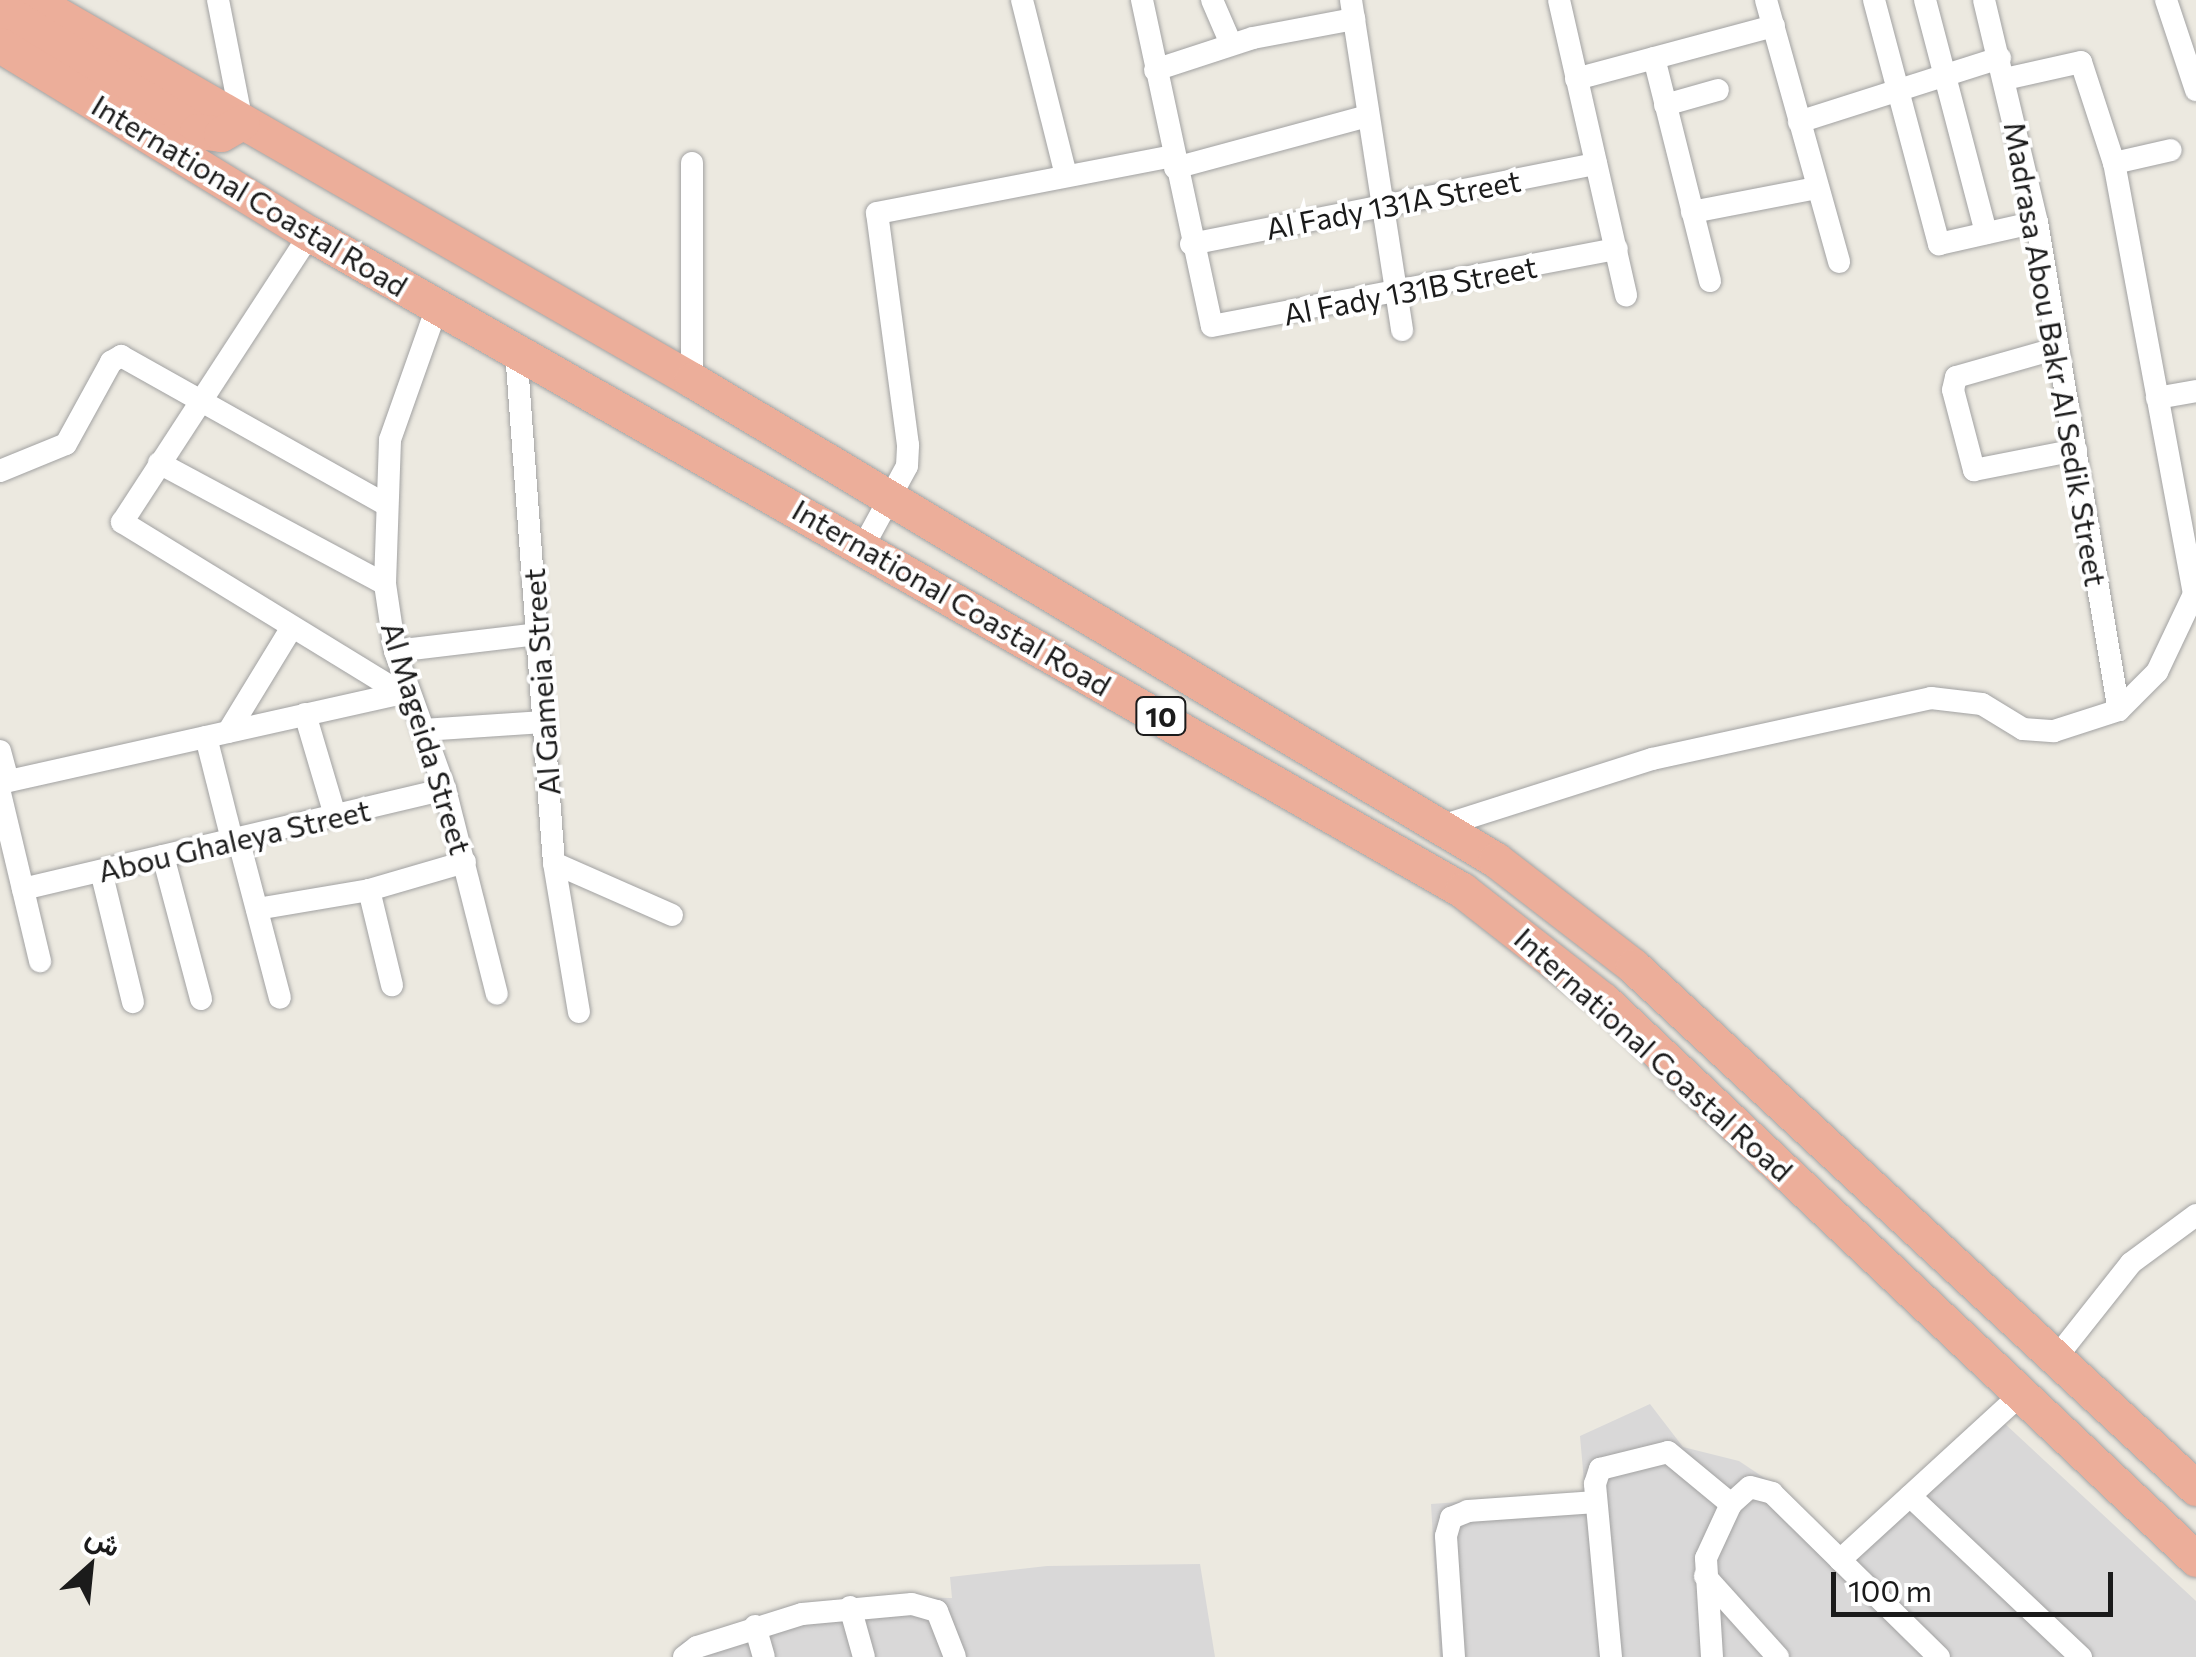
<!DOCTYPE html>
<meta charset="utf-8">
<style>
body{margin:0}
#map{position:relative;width:2196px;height:1657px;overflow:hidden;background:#ece9e0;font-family:Commissioner,Vazirmatn,sans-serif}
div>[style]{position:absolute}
.residential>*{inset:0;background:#d9d8d8}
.roads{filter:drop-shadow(0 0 2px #a2a2a2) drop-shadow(0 0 2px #a2a2a2)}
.minor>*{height:22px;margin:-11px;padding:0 11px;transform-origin:11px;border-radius:11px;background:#fff}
.trunk>*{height:35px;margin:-17.5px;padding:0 17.5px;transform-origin:17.5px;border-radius:17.5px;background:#ecae9a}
span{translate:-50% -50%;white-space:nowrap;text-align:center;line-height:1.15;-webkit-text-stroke:8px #fff;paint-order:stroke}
.shield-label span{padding:2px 8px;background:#fff;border:2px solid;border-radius:8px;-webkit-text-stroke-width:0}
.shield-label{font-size:28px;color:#1b1b1b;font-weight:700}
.street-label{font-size:30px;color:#1b1b1b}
.north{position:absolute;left:40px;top:1517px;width:100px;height:100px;-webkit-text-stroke:8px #fff;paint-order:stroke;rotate:27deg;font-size:28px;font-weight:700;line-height:40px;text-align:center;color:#1b1b1b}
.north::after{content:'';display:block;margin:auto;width:35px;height:45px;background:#1b1b1b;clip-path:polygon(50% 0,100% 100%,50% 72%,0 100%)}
.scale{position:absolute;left:1831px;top:1572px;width:282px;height:45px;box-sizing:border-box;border:5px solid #1b1b1b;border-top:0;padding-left:12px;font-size:30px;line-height:35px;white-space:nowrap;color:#1b1b1b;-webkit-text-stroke:8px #fff;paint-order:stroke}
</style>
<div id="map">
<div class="residential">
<i style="clip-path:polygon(1650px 1404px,1683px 1447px,1739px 1461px,1778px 1487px,1841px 1546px,1990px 1410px,2196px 1601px,2196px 1657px,1440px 1657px,1431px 1504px,1585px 1493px,1580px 1436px)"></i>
<i style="clip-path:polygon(1200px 1564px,1215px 1657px,673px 1657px,682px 1642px,782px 1612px,859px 1597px,952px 1598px,950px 1577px,1047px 1566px)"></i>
</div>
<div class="roads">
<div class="minor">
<i style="left:218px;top:0;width:124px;rotate:78.9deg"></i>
<i style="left:1022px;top:0;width:180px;rotate:75.9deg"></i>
<i style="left:1142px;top:0;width:333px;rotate:77.9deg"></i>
<i style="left:1212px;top:326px;width:412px;rotate:-10.8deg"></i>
<i style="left:1212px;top:0;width:48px;rotate:66.6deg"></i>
<i style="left:1351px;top:0;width:334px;rotate:81.2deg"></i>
<i style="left:1559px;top:0;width:303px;rotate:77.2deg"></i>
<i style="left:1766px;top:0;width:272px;rotate:74.4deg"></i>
<i style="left:1874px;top:0;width:253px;rotate:75.1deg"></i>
<i style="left:1939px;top:244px;width:100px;rotate:-12.7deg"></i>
<i style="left:1925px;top:0;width:241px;rotate:75.3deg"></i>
<i style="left:1984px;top:0;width:228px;rotate:76.6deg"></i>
<i style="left:2037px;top:222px;width:495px;rotate:80.5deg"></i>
<i style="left:2166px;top:0;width:95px;rotate:71.6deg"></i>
<i style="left:1654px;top:58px;width:230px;rotate:75.9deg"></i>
<i style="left:1155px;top:70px;width:103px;rotate:-18.1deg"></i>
<i style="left:1253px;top:38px;width:103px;rotate:-10.7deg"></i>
<i style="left:1576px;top:79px;width:205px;rotate:-15deg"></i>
<i style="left:1665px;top:105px;width:55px;rotate:-15.8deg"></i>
<i style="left:1799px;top:122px;width:211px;rotate:-17.7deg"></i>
<i style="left:2114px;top:163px;width:58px;rotate:-12.8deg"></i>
<i style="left:1175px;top:168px;width:200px;rotate:-15.1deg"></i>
<i style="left:1692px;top:212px;width:127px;rotate:-10.9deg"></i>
<i style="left:310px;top:234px;width:344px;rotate:123.1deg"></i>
<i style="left:122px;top:522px;width:327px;rotate:31.5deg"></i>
<i style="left:1191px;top:244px;width:413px;rotate:-11.2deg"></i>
<i style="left:437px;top:307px;width:141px;rotate:109.5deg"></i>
<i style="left:390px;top:440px;width:144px;rotate:92deg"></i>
<i style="left:385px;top:584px;width:68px;rotate:81.5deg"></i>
<i style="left:395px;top:651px;width:147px;rotate:70.1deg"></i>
<i style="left:445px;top:789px;width:211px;rotate:75.8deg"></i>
<i style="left:2058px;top:348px;width:106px;rotate:164.1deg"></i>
<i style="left:1956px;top:377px;width:13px;rotate:103deg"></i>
<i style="left:1953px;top:390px;width:83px;rotate:75.3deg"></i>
<i style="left:1974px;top:470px;width:104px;rotate:-11.1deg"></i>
<i style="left:516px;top:351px;width:513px;rotate:85.76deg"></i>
<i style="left:554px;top:863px;width:151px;rotate:80.5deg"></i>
<i style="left:692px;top:380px;width:217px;rotate:-90deg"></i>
<i style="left:2157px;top:398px;width:40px;rotate:-10deg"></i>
<i style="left:159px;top:463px;width:256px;rotate:28.2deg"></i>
<i style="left:0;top:471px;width:71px;rotate:-22.2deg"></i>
<i style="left:66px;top:444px;width:94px;rotate:-61.2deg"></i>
<i style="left:111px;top:362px;width:12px;rotate:-31deg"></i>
<i style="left:121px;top:356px;width:304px;rotate:29.3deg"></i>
<i style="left:863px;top:547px;width:92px;rotate:-61.5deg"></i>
<i style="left:907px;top:466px;width:21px;rotate:-87deg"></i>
<i style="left:908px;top:445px;width:234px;rotate:-97.6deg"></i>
<i style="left:877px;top:213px;width:301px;rotate:-10.9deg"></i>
<i style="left:395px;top:651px;width:143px;rotate:-6.8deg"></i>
<i style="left:305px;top:714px;width:105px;rotate:73.5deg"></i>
<i style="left:423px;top:730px;width:121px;rotate:-3.8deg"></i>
<i style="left:228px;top:732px;width:123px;rotate:-58.6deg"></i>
<i style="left:206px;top:737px;width:106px;rotate:75.8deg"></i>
<i style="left:0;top:751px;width:31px;rotate:75deg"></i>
<i style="left:0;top:783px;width:416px;rotate:-12.6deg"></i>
<i style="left:0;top:793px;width:173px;rotate:76.6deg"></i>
<i style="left:1445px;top:825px;width:217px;rotate:-17.7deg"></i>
<i style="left:1652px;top:759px;width:286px;rotate:-12.3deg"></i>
<i style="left:1931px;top:698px;width:51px;rotate:6.7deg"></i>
<i style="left:1982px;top:704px;width:48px;rotate:31.4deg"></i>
<i style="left:2023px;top:729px;width:31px;rotate:4deg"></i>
<i style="left:2054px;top:731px;width:68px;rotate:-17.9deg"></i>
<i style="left:2119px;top:710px;width:54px;rotate:-45deg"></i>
<i style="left:2157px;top:672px;width:86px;rotate:-64.6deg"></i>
<i style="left:2194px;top:594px;width:438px;rotate:-100.5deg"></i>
<i style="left:2114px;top:163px;width:106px;rotate:-108.1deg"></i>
<i style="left:2081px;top:62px;width:78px;rotate:167.4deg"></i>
<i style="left:238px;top:838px;width:165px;rotate:75.3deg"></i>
<i style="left:163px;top:856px;width:148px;rotate:75.1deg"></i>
<i style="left:554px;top:863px;width:129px;rotate:23.8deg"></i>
<i style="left:101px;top:871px;width:135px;rotate:76.3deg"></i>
<i style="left:23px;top:889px;width:434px;rotate:-13.3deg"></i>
<i style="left:369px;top:890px;width:98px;rotate:76.4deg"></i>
<i style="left:257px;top:909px;width:114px;rotate:-9.6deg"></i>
<i style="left:369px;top:890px;width:100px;rotate:-16.3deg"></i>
<i style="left:2055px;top:1359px;width:122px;rotate:-51.6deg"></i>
<i style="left:2131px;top:1263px;width:81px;rotate:-36.4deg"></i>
<i style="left:1910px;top:1496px;width:235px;rotate:43.3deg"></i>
<i style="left:1840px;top:1560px;width:246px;rotate:-42.5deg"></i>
<i style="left:1705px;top:1576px;width:109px;rotate:48deg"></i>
<i style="left:850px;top:1607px;width:52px;rotate:74.4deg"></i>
<i style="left:755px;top:1626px;width:32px;rotate:74deg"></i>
<i style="left:684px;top:1657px;width:16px;rotate:-38deg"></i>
<i style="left:697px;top:1647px;width:110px;rotate:-17.4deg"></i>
<i style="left:802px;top:1614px;width:110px;rotate:-5.2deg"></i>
<i style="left:912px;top:1604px;width:26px;rotate:16deg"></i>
<i style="left:937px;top:1611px;width:49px;rotate:68.6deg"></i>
<i style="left:1454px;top:1657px;width:121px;rotate:-93.8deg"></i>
<i style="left:1446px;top:1536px;width:19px;rotate:-74deg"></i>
<i style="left:1451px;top:1518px;width:18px;rotate:-22deg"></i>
<i style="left:1468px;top:1511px;width:128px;rotate:-4deg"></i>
<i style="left:1611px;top:1657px;width:174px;rotate:-95.3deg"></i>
<i style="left:1595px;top:1484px;width:16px;rotate:-72deg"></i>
<i style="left:1600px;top:1469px;width:70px;rotate:-14deg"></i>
<i style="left:1668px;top:1452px;width:82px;rotate:39.5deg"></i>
<i style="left:1712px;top:1657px;width:99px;rotate:-93.5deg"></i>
<i style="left:1706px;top:1558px;width:60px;rotate:-65.2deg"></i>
<i style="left:1731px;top:1504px;width:25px;rotate:-42deg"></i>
<i style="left:1750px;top:1487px;width:23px;rotate:15deg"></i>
<i style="left:1772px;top:1493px;width:234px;rotate:44.5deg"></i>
</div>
<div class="trunk">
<i style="left:32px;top:0;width:762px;rotate:29.93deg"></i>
<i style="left:692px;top:380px;width:936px;rotate:30.84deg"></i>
<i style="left:1496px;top:860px;width:173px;rotate:37.7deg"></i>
<i style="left:1633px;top:966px;width:768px;rotate:42.84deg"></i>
<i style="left:0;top:8px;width:232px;rotate:32deg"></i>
<i style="left:197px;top:131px;width:24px;rotate:7deg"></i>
<i style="left:221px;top:134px;width:24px;rotate:-30deg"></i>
<i style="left:0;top:45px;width:363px;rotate:31.4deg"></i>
<i style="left:310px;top:234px;width:1326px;rotate:29.66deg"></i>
<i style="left:1462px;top:890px;width:179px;rotate:38deg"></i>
<i style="left:1603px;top:1000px;width:815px;rotate:43.31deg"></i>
</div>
</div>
<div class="shield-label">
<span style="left:1161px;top:716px">10</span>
</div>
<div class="street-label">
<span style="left:250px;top:195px;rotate:31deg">International Coastal Road</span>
<span style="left:1393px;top:204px;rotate:-11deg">Al Fady 131A Street</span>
<span style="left:1410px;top:290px;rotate:-11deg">Al Fady 131B Street</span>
<span style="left:2056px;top:354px;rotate:80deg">Madrasa Abou Bakr Al Sedik Street</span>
<span style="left:952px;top:597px;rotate:30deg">International Coastal Road</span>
<span style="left:541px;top:682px;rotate:-94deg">Al Gameia Street</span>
<span style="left:427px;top:738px;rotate:73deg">Al Mageida Street</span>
<span style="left:234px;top:840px;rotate:-13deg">Abou Ghaleya Street</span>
<span style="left:1654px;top:1054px;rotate:42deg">International Coastal Road</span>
</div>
<div class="north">ش</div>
<div class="scale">100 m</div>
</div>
